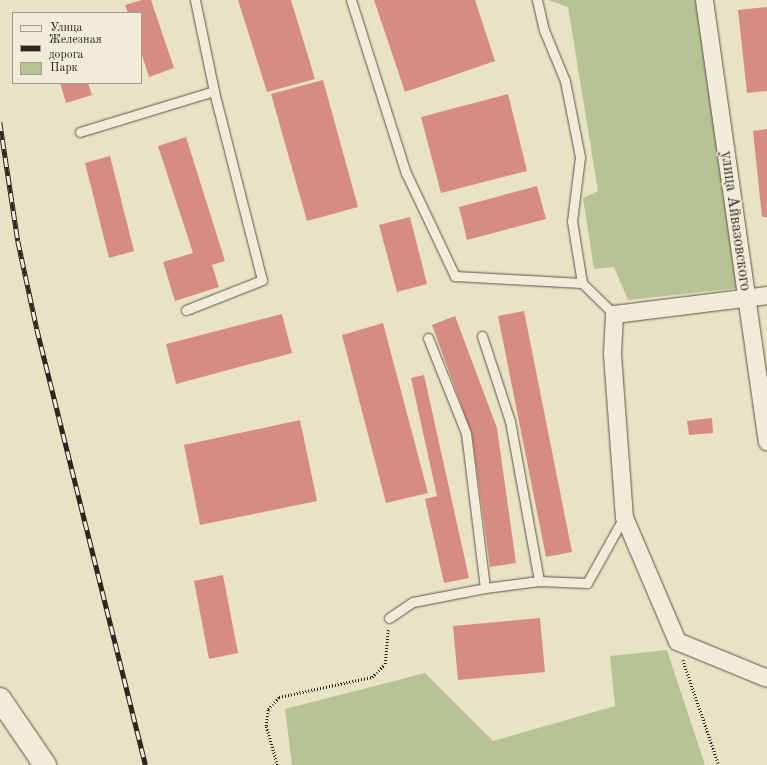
<!DOCTYPE html>
<meta charset="utf-8">
<style>
body{margin:0}
#map{position:relative;width:767px;height:765px;overflow:hidden;background:#eae2c4;font-family:"Old Standard TT",serif}
div>[style]{position:absolute}
.green>*{inset:0;background:#b7c394}
.building>*{inset:0;background:#d78c83}
.path>*{height:2.5px;margin-top:-1.25px;transform-origin:0;background:repeating-linear-gradient(90deg,#30241f 0 1px,transparent 0 3px)}
.roads{filter:drop-shadow(0 0 1px #5e5448) drop-shadow(0 0 1px #5e5448)}
.lane>*{height:9px;margin:-4.5px;padding:0 4.5px;transform-origin:4.5px;border-radius:4.5px;background:#f1ecd9}
.street>*{height:17px;margin:-8.5px;padding:0 8.5px;transform-origin:8.5px;border-radius:8.5px;background:#f1ecd9}
.secondary>*{height:22px;margin:-11px;padding:0 11px;transform-origin:11px;border-radius:11px;background:#f1ecd9}
.rail>*{height:4.5px;margin-top:-2.25px;transform-origin:0;background:repeating-linear-gradient(90deg,#f1ecd9 0 9px,#30241f 0 18px);box-sizing:border-box;border-block:1px solid #30241f}
span{translate:-50% -50%;white-space:nowrap;text-align:center;line-height:1.15;-webkit-text-stroke:3px #f1ecd9;paint-order:stroke}
.street-label{font-size:16px;color:#30241f}
.legend{position:absolute;left:12px;top:12px;width:130px;height:72px;box-sizing:border-box;background:#f1ecd9;border:1px solid #a49c8f;margin:0;padding:5px 7px;list-style:none;font-size:12px;color:#30241f}
.legend li{display:flex;align-items:center;gap:8px;height:20px}
.legend b{width:20px;border:1px solid #a49c8f}
</style>
<div id="map">
<div class="green">
<i style="clip-path:polygon(548px 0,700px 0,739px 288px,628px 300px,614px 267px,594px 269px,583px 198px,598px 191px,568px 7px)"></i>
<i style="clip-path:polygon(667px 650px,705px 765px,292px 765px,285px 709px,425px 673px,493px 741px,615px 706px,610px 656px)"></i>
</div>
<div class="building">
<i style="clip-path:polygon(142px 0,151px 0,174px 68px,149px 77px,141px 52px,141px 13px,128px 13px,125px 5px)"></i>
<i style="clip-path:polygon(238px 0,291px 0,315px 79px,267px 92px)"></i>
<i style="clip-path:polygon(374px 0,475px 0,495px 61px,405px 92px)"></i>
<i style="clip-path:polygon(767px 7px,767px 91px,747px 93px,738px 10px)"></i>
<i style="clip-path:polygon(323px 80px,358px 207px,307px 221px,271px 94px)"></i>
<i style="clip-path:polygon(60px 83px,88px 83px,92px 95px,66px 103px)"></i>
<i style="clip-path:polygon(508px 94px,527px 171px,441px 193px,421px 117px)"></i>
<i style="clip-path:polygon(767px 129px,767px 217px,762px 217px,753px 131px)"></i>
<i style="clip-path:polygon(186px 137px,225px 261px,212px 265px,219px 287px,175px 301px,163px 262px,193px 253px,158px 146px)"></i>
<i style="clip-path:polygon(110px 156px,134px 251px,109px 258px,85px 163px)"></i>
<i style="clip-path:polygon(537px 186px,546px 219px,467px 240px,459px 207px)"></i>
<i style="clip-path:polygon(410px 217px,427px 284px,397px 292px,379px 225px)"></i>
<i style="clip-path:polygon(524px 311px,572px 552px,546px 557px,498px 316px)"></i>
<i style="clip-path:polygon(282px 314px,292px 353px,176px 384px,166px 344px)"></i>
<i style="clip-path:polygon(455px 316px,497px 428px,516px 563px,490px 567px,472px 435px,432px 325px)"></i>
<i style="clip-path:polygon(383px 323px,428px 493px,386px 503px,342px 335px)"></i>
<i style="clip-path:polygon(424px 375px,469px 578px,444px 583px,425px 499px,437px 496px,411px 378px)"></i>
<i style="clip-path:polygon(712px 418px,713px 433px,689px 435px,687px 421px)"></i>
<i style="clip-path:polygon(300px 420px,317px 501px,200px 525px,184px 445px)"></i>
<i style="clip-path:polygon(223px 575px,238px 653px,209px 659px,194px 581px)"></i>
<i style="clip-path:polygon(540px 618px,545px 672px,458px 680px,453px 626px)"></i>
</div>
<div class="path">
<i style="left:683px;top:660px;width:111px;rotate:71.1deg"></i>
<i style="left:277px;top:765px;width:41px;rotate:-105.8deg"></i>
<i style="left:266px;top:726px;width:17px;rotate:-83deg"></i>
<i style="left:268px;top:709px;width:16px;rotate:-47deg"></i>
<i style="left:279px;top:697px;width:95px;rotate:-12.1deg"></i>
<i style="left:372px;top:677px;width:18px;rotate:-45deg"></i>
<i style="left:385px;top:664px;width:35px;rotate:-85deg"></i>
</div>
<div class="roads">
<div class="lane">
<i style="left:351px;top:0;width:182px;rotate:72.4deg"></i>
<i style="left:406px;top:173px;width:114px;rotate:64.6deg"></i>
<i style="left:455px;top:276px;width:127px;rotate:3.2deg"></i>
<i style="left:537px;top:0;width:31px;rotate:77deg"></i>
<i style="left:544px;top:30px;width:55px;rotate:67.6deg"></i>
<i style="left:565px;top:81px;width:77px;rotate:78.8deg"></i>
<i style="left:580px;top:157px;width:64px;rotate:97.1deg"></i>
<i style="left:572px;top:221px;width:63px;rotate:80.8deg"></i>
<i style="left:582px;top:283px;width:45px;rotate:44.1deg"></i>
<i style="left:80px;top:132px;width:140px;rotate:-17deg"></i>
<i style="left:186px;top:310px;width:82px;rotate:-21.5deg"></i>
<i style="left:262px;top:280px;width:195px;rotate:-104.3deg"></i>
<i style="left:214px;top:91px;width:93px;rotate:-101.8deg"></i>
<i style="left:482px;top:336px;width:89px;rotate:71.8deg"></i>
<i style="left:510px;top:421px;width:163px;rotate:79.7deg"></i>
<i style="left:428px;top:338px;width:102px;rotate:68.2deg"></i>
<i style="left:466px;top:433px;width:156px;rotate:83deg"></i>
<i style="left:389px;top:618px;width:29px;rotate:-34deg"></i>
<i style="left:413px;top:602px;width:73px;rotate:-11deg"></i>
<i style="left:485px;top:588px;width:54px;rotate:-7.4deg"></i>
<i style="left:539px;top:581px;width:48px;rotate:2.4deg"></i>
<i style="left:587px;top:583px;width:76px;rotate:-60.7deg"></i>
</div>
<div class="street">
<i style="left:704px;top:0;width:446px;rotate:81.9deg"></i>
<i style="left:767px;top:295px;width:154px;rotate:172.9deg"></i>
<i style="left:614px;top:314px;width:40px;rotate:92.9deg"></i>
<i style="left:612px;top:354px;width:163px;rotate:85.8deg"></i>
<i style="left:624px;top:517px;width:135px;rotate:66.9deg"></i>
<i style="left:677px;top:641px;width:97px;rotate:22.3deg"></i>
</div>
<div class="secondary">
<i style="left:0;top:699px;width:80px;rotate:55.7deg"></i>
</div>
</div>
<div class="rail">
<i style="left:0;top:122px;width:120px;rotate:81.4deg"></i>
<i style="left:18px;top:241px;width:90px;rotate:77.8deg"></i>
<i style="left:37px;top:329px;width:449px;rotate:76deg"></i>
</div>
<div class="street-label">
<span style="left:735px;top:221px;rotate:82deg">улица Айвазовского</span>
</div>
<ul class="legend">
<li><b style="height:5px;background:#f1ecd9"></b>Улица</li>
<li><b style="height:5px;background:#30241f"></b>Железная дорога</li>
<li><b style="height:11px;background:#b7c394"></b>Парк</li>
</ul>
</div>
